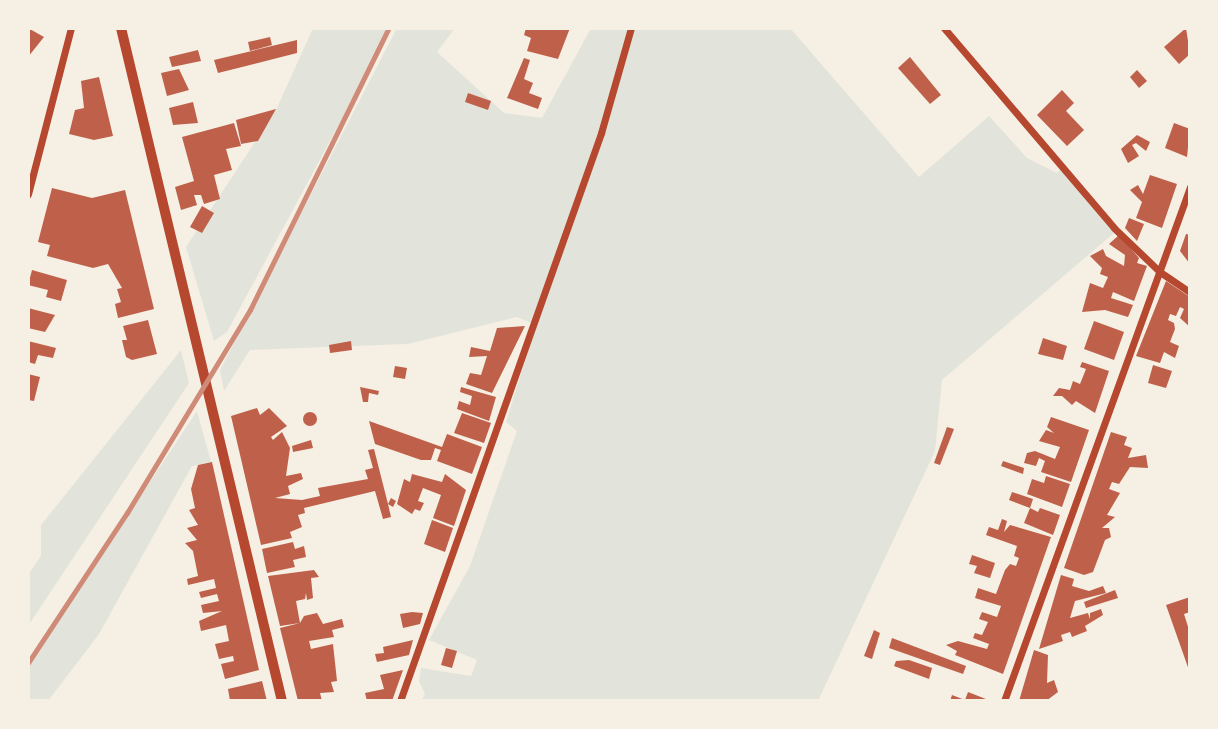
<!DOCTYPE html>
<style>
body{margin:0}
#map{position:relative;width:1218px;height:729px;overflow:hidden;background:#f6efe4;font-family:"Sofia Sans Condensed",sans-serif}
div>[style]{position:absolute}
.green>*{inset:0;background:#e2e4dc}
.building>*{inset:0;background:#bf614a}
.round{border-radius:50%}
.minor>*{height:7px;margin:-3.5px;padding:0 3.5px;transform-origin:3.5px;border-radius:3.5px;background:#b5482f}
.secondary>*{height:10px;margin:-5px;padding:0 5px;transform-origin:5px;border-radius:5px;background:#b5482f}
.rail>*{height:4.5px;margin:-2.25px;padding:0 2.25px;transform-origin:2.25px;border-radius:2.25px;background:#cf8b77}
span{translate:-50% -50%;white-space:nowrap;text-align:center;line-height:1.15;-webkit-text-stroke:6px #f6efe4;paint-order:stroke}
.frame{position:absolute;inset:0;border:30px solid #f6efe4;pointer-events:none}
</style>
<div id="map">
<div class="green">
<i style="clip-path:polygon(313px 28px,391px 28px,227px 332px,214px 341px,186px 247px,276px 110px)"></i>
<i style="clip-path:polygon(397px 28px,455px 28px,437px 52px,504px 113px,542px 118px,591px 28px,790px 28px,919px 177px,989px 116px,1027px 158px,1057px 173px,1062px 167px,1114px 233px,942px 380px,935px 451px,818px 701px,421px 701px,425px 694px,419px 681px,421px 668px,471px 676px,477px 660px,429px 640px,470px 566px,517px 431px,506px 422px,536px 325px,517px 317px,408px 344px,250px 350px,224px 391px,220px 370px)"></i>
<i style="clip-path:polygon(181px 350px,189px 383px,28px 626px,28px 575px,41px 556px,41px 525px)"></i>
<i style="clip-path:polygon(197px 411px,211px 462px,192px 466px,99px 634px,48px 701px,28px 701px,28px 666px)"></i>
</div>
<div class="building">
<i style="clip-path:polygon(28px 28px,44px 37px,28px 57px)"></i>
<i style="clip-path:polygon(526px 28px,570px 28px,558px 59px,527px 51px,531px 38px,524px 35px)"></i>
<i style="clip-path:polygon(1186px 28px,1190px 54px,1179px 64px,1164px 47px)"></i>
<i style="clip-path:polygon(270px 37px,272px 45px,250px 51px,248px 42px)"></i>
<i style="clip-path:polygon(297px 40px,297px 53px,218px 73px,214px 60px)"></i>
<i style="clip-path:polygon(198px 50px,201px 61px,172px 67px,169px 57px)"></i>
<i style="clip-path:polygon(910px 57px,941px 95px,930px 104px,898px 68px)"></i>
<i style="clip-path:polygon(524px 58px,530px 60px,524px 79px,533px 83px,529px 93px,542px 98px,538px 109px,507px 98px)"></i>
<i style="clip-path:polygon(179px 69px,189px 90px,167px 96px,161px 73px)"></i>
<i style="clip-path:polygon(1137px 70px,1147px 81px,1139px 88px,1130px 77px)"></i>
<i style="clip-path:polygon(99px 77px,113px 136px,94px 140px,69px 134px,75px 110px,84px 108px,81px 81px)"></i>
<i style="clip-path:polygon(1062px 90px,1074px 103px,1066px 111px,1084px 130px,1067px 146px,1037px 115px)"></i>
<i style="clip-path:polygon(468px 93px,491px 101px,488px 110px,465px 102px)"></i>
<i style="clip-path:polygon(193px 102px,198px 123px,173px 125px,169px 108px)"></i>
<i style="clip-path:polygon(276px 109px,258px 141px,241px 144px,236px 120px)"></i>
<i style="clip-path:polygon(234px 123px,241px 146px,226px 149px,232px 170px,214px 175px,220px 199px,204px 204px,201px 195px,194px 195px,197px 205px,181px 210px,175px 187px,194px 181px,182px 137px)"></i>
<i style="clip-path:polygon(1174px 123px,1190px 129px,1187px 157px,1165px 148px)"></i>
<i style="clip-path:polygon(1137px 135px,1150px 142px,1146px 151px,1136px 143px,1132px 145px,1139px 156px,1128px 163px,1121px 149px)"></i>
<i style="clip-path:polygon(1150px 175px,1177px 184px,1162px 228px,1136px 218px,1142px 202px,1130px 190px,1138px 185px,1143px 194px)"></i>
<i style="clip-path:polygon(52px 188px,92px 198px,125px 190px,154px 309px,118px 318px,115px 304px,121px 302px,117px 289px,122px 288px,108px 264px,93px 268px,47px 256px,50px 245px,38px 242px)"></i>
<i style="clip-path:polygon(202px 206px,214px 213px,202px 233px,190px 227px)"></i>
<i style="clip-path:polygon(1129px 218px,1144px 224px,1137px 241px,1125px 228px)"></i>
<i style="clip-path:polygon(1186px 234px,1190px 235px,1190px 264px,1180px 251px)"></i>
<i style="clip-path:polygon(1119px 235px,1139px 258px,1137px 263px,1147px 266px,1134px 301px,1113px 292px,1111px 298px,1133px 305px,1128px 317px,1105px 310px,1082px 312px,1090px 283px,1103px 288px,1108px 277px,1100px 274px,1102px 268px,1090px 256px,1103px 249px,1106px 256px,1124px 266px,1125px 255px,1109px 244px)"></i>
<i style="clip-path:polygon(32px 270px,67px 280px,61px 301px,46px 297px,48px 290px,28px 285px)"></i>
<i style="clip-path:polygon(1166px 281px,1190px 297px,1190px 327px,1180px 318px,1184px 309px,1180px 307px,1176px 316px,1170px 314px,1168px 320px,1174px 323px,1175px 329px,1170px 342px,1179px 346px,1175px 358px,1164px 352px,1160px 363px,1136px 356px)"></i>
<i style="clip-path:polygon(28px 308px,55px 315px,45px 332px,28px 328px)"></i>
<i style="clip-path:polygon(148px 320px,157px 354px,132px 360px,126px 357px,122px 340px,127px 340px,123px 326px)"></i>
<i style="clip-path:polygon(1094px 321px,1124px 332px,1114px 360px,1084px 349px)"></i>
<i style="clip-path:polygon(525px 326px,492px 393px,466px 384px,470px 373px,481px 375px,487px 356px,469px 357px,471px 347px,490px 351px,497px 328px)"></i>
<i style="clip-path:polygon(1043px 338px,1067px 346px,1063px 360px,1038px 354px)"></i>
<i style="clip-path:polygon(28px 341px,56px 348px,53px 358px,38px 355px,35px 364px,28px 362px)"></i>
<i style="clip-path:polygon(351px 341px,352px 350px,330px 353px,329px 345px)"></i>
<i style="clip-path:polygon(1082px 362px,1109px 371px,1095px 413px,1076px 401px,1072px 405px,1062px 396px,1053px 396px,1059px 388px,1070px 390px,1073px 381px,1080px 384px,1086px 369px,1080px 367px)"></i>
<i style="clip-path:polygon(1153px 365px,1172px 371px,1166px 388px,1148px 383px)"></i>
<i style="clip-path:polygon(395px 366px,407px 368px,405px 379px,393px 377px)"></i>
<i style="clip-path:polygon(28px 374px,40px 377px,34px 401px,28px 400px)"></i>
<i style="clip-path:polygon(360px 387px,379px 391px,378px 395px,369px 393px,368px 402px,363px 402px)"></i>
<i style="clip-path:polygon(461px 387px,496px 397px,489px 421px,457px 409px,459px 401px,470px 405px,472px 396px,460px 392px)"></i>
<i style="clip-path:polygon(257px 408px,260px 415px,269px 408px,287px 426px,271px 437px,273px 440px,282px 432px,290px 448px,286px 476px,301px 473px,303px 479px,288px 486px,290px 494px,275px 498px,302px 500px,320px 496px,318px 488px,368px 479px,365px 470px,373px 468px,368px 450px,374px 449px,388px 504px,391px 498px,396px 501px,393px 507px,388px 504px,391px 517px,383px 519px,375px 491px,304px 508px,305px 513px,298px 515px,302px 527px,290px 532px,292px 538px,261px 545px,231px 416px)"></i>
<i class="round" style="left:303px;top:412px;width:14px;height:14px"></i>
<i style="clip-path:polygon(462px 413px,491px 423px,484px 443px,454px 433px)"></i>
<i style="clip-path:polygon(1051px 417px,1089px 430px,1071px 482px,1041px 472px,1045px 461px,1039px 458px,1036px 466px,1024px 463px,1027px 453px,1035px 451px,1055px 459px,1060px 447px,1039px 441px,1046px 430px,1054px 433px,1047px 427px)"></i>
<i style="clip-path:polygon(369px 421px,442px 447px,447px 434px,482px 447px,472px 474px,437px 461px,441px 450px,435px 448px,431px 460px,421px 460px,375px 444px)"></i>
<i style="clip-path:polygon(947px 427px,954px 429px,940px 465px,934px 463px)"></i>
<i style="clip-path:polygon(1111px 432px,1127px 437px,1124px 445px,1132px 448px,1128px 458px,1146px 455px,1148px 468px,1130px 467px,1119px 484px,1112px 482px,1109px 489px,1120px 493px,1107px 515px,1115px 517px,1102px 528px,1109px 528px,1111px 537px,1105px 540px,1093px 572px,1084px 575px,1064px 568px)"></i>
<i style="clip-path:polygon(311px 440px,313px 448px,293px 452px,292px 446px)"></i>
<i style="clip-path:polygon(1003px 461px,1024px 468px,1023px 474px,1001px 466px)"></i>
<i style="clip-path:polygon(212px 462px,259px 670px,225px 679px,221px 664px,234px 661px,233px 656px,219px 659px,215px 644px,229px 641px,226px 625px,201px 631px,199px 621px,222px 611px,203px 613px,201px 605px,219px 601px,217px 594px,201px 598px,199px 592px,216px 588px,214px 579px,188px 585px,187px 579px,198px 576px,193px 551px,185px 543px,197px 540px,187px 528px,198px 525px,189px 510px,195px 508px,191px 489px,198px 465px)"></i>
<i style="clip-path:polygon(412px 474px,442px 482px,445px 474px,466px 490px,454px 526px,433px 518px,441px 495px,423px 488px,418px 501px,424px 503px,420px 511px,415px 509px,412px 514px,397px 504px,404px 479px,410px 482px)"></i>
<i style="clip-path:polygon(1046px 476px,1070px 484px,1062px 507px,1027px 494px,1032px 479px,1044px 483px)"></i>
<i style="clip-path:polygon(1012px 492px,1033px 499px,1030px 508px,1038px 512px,1040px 508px,1060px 515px,1053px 535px,1024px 523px,1030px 508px,1009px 500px)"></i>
<i style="clip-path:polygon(1002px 519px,1007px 521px,1004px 532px,1010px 525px,1051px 537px,1003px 674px,955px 655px,957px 651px,946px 645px,958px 641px,987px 649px,989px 644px,973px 638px,975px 633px,982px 635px,988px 622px,979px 619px,982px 612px,997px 617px,1001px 606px,975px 598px,978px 588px,996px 594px,1005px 570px,1010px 564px,1016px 566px,1019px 558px,1014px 556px,1017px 546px,986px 535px,989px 527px,998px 530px)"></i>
<i style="clip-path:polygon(432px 520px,453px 528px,445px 552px,424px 544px)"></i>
<i style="clip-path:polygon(293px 542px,295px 549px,304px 546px,306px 557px,293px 560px,295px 567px,267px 573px,262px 549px)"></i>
<i style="clip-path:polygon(972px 555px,995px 563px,990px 578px,974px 573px,977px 566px,969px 564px)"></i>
<i style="clip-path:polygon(314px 570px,319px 577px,311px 578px,313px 598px,307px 600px,306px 593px,305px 599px,296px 601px,300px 623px,304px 616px,317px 613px,323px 624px,342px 619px,344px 627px,332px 630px,334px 637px,309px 641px,311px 649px,333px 644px,337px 681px,331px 682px,334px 692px,320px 693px,322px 701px,298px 701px,280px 628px,300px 623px,280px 626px,268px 576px)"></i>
<i style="clip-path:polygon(1061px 575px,1074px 579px,1072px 586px,1089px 591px,1103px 586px,1106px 593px,1075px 601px,1070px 618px,1088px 613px,1090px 619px,1090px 613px,1101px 609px,1103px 615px,1085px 626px,1087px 631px,1072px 637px,1070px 632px,1061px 635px,1063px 641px,1039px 649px)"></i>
<i style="clip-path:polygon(1115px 590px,1118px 598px,1086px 608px,1084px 602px)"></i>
<i style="clip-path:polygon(1190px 597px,1190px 612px,1184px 614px,1190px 633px,1190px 673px,1166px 605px)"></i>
<i style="clip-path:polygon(412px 612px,423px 613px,420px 624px,403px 628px,400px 614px)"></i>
<i style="clip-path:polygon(874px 630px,880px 633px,872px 659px,864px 656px)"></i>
<i style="clip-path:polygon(892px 638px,966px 666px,963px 674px,889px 648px)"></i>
<i style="clip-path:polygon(413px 640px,409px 655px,377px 662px,375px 654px,384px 653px,383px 647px)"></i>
<i style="clip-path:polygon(446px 648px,457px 651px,452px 668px,441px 665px)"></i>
<i style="clip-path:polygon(1034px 650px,1048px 655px,1047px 683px,1054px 680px,1058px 692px,1046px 701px,1019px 701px)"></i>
<i style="clip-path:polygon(909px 660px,932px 668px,929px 679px,894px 666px,896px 661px)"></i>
<i style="clip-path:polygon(403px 670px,392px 701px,367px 701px,365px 693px,384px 689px,380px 675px)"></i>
<i style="clip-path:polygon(262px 681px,267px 701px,230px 701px,228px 689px)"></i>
<i style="clip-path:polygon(968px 692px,991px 701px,950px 701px,952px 695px,965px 700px)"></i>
</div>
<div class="minor">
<i style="left:944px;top:28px;width:262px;rotate:49.6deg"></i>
<i style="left:1114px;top:228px;width:64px;rotate:43.7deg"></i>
<i style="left:1160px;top:272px;width:36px;rotate:34deg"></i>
<i style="left:28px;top:194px;width:171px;rotate:-75.5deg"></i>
<i style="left:400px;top:701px;width:603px;rotate:-70.51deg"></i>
<i style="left:601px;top:133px;width:109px;rotate:-74.1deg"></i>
<i style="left:1004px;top:701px;width:547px;rotate:-70.11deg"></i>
</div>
<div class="secondary">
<i style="left:121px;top:28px;width:692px;rotate:76.55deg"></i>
</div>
<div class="rail">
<i style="left:28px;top:663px;width:180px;rotate:-56.6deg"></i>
<i style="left:127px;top:513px;width:237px;rotate:-58.8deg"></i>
<i style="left:250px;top:310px;width:314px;rotate:-63.8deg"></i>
</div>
<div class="frame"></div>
</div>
